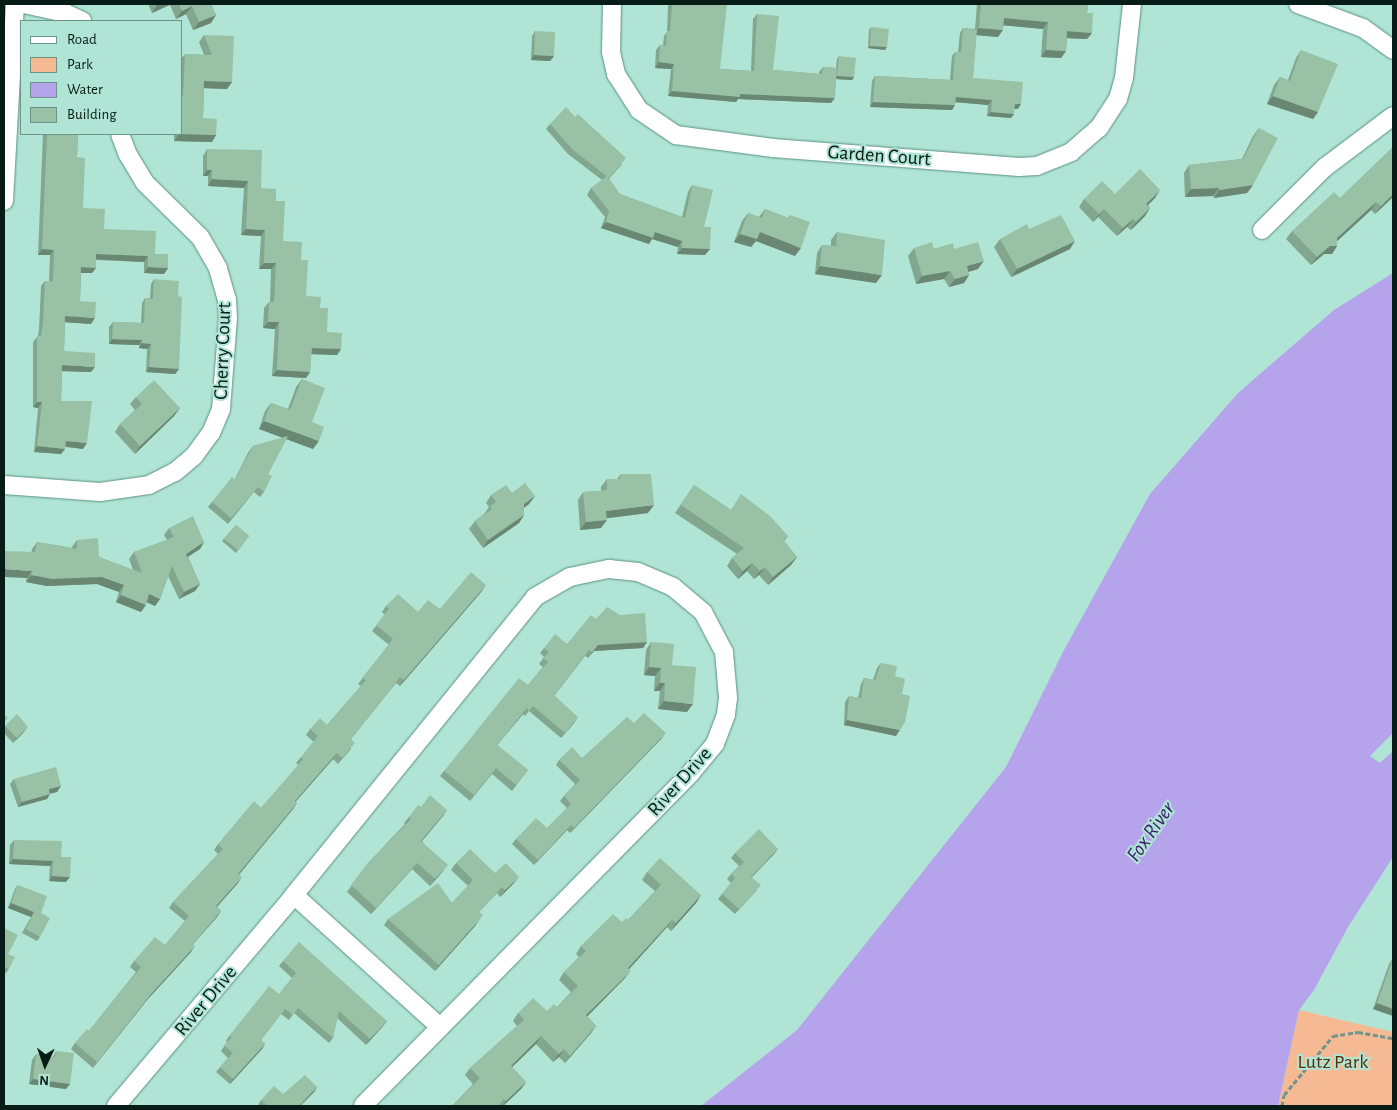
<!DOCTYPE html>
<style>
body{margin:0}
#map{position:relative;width:1397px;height:1110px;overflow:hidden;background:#b0e5d5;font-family:"Alegreya Sans",sans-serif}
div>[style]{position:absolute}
.green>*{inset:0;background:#f5ba94}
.water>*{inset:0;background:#b5a4ec}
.path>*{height:3px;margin-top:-1.5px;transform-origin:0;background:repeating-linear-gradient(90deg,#6e968a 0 5px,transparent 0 7.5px)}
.roads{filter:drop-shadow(0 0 1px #5c9081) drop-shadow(0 0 1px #5c9081)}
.minor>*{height:18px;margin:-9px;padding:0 9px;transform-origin:9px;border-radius:9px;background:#fff}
.wall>*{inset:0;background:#83a68e}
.shaded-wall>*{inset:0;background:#6a8774}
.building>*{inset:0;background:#98c1a5}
span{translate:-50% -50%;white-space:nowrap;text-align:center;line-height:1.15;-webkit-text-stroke:4px #b0e5d5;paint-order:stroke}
.street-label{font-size:20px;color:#071c17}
.park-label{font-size:20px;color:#592d08}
.water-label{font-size:21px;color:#38196b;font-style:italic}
.frame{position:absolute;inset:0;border:5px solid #071c17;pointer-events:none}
.legend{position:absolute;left:20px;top:20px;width:162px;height:115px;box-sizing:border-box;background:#b0e5d5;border:1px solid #6c9589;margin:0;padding:6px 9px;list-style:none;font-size:15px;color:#071c17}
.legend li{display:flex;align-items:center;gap:10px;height:25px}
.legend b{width:25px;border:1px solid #6c9589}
.north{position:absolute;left:20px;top:1040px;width:50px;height:50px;-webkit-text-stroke:4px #b0e5d5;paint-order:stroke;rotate:183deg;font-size:14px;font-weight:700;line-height:20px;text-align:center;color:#071c17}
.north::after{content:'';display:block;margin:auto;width:18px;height:22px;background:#071c17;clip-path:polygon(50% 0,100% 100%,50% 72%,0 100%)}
</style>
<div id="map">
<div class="green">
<i style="clip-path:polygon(1299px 1010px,1393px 1032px,1393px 1106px,1278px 1106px)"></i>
</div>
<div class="water">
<i style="clip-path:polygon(1393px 273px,1393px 733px,1370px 756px,1380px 763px,1393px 751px,1393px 857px,1348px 927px,1314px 990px,1299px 1010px,1278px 1106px,701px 1106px,797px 1030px,1006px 767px,1064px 650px,1150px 494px,1238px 393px,1334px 310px)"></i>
</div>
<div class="path">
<i style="left:1282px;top:1106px;width:11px;rotate:-80deg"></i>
<i style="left:1284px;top:1095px;width:77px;rotate:-50.3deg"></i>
<i style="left:1333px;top:1036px;width:25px;rotate:-9deg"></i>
<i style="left:1358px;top:1032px;width:36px;rotate:10deg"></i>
</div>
<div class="roads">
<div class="minor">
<i style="left:24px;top:4px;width:42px;rotate:12.4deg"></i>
<i style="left:65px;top:13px;width:19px;rotate:25deg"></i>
<i style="left:612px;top:4px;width:48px;rotate:91.2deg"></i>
<i style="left:611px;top:52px;width:23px;rotate:77deg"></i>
<i style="left:616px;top:74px;width:43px;rotate:57.4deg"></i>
<i style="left:639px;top:110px;width:45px;rotate:34deg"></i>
<i style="left:676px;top:135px;width:98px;rotate:7.6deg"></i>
<i style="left:773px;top:148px;width:247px;rotate:4.4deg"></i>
<i style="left:1019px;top:167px;width:18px;rotate:-3deg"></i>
<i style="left:1037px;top:166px;width:37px;rotate:-22deg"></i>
<i style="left:1071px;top:152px;width:37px;rotate:-41deg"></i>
<i style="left:1099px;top:128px;width:35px;rotate:-57deg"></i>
<i style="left:1118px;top:99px;width:22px;rotate:-74deg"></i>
<i style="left:1124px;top:78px;width:74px;rotate:-83.8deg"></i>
<i style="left:1298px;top:4px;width:69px;rotate:20.3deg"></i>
<i style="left:1363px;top:28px;width:37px;rotate:36deg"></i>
<i style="left:4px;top:201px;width:197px;rotate:-86.8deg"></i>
<i style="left:1262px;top:230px;width:88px;rotate:-45deg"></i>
<i style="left:1324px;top:168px;width:86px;rotate:-37deg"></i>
<i style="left:4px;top:485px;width:96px;rotate:4.2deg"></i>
<i style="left:100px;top:492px;width:49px;rotate:-8.1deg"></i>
<i style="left:149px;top:485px;width:29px;rotate:-27deg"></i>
<i style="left:175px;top:472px;width:25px;rotate:-40deg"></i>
<i style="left:194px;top:456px;width:29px;rotate:-54deg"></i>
<i style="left:211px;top:433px;width:26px;rotate:-67deg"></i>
<i style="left:221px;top:409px;width:91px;rotate:-85.6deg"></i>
<i style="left:228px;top:318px;width:18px;rotate:-93deg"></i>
<i style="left:227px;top:300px;width:33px;rotate:-106deg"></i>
<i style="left:218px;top:268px;width:36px;rotate:-120deg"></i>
<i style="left:200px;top:237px;width:77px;rotate:-135.5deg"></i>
<i style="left:145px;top:183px;width:33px;rotate:-121deg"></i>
<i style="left:128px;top:155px;width:22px;rotate:-111deg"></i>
<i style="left:294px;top:895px;width:197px;rotate:42.1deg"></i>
<i style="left:116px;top:1106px;width:276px;rotate:-49.8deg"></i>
<i style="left:294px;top:895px;width:383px;rotate:-51deg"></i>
<i style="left:535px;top:597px;width:40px;rotate:-29.7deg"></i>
<i style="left:570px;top:577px;width:40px;rotate:-12deg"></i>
<i style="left:609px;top:569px;width:29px;rotate:6deg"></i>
<i style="left:638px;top:572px;width:38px;rotate:23deg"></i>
<i style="left:673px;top:587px;width:39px;rotate:40deg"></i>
<i style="left:703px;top:612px;width:45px;rotate:62.3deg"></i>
<i style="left:724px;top:652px;width:46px;rotate:85deg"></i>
<i style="left:728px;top:698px;width:17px;rotate:97deg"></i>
<i style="left:726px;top:715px;width:31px;rotate:111deg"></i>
<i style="left:715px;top:744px;width:38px;rotate:130deg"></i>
<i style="left:691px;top:773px;width:467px;rotate:134.6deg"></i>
</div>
</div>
<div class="wall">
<i style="clip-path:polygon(148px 4px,211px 4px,216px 15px,211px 23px,193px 30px,186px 14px,176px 19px,170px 5px,152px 13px)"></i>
<i style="clip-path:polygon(670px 4px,710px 4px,720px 69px,751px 71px,753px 19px,757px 14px,773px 70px,819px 74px,819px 72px,823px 67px,836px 68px,837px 59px,839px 56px,854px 77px,852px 80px,836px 79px,831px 103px,738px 99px,736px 102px,668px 96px,671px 69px,655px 68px,656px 50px,660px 45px,663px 46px,664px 36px,667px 32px,668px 6px)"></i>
<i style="clip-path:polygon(977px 4px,1088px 4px,1087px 13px,1092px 33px,1087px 39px,1067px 38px,1066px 51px,1061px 58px,1041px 57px,1043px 29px,1004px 25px,998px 37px,976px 35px,973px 78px,1018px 109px,1014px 109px,1014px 114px,1011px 118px,987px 116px,988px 105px,956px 102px,952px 110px,870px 107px,872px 81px,875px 76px,950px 80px,952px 56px,955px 52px,958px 52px,960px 33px,963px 28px,975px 29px)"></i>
<i style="clip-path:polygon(871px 27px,885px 50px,868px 48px,869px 30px)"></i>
<i style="clip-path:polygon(535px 31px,554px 56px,550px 61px,531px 60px,532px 36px)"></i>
<i style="clip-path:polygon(204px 35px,232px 82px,227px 89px,204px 88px,203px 118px,216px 135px,212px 142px,174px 141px,174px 134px,181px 134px,181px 59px,185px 54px,204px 55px,199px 42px)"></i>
<i style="clip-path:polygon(1301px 50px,1318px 112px,1313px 119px,1267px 104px,1274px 85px,1280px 77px,1288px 80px,1296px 58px)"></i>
<i style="clip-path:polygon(550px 124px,622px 164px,609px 179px,620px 194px,682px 217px,688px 192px,692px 185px,704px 227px,710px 249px,705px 255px,677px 254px,678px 247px,652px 239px,649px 244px,601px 228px,605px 217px,587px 195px,591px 188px,602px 180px,568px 154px,546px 129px)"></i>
<i style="clip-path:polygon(1259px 128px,1253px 185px,1247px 193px,1214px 198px,1213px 196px,1185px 197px,1184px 173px,1189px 165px,1242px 159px,1253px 136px)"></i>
<i style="clip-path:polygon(43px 134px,78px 134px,77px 157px,83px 208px,104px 229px,155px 254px,168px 268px,164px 274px,144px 273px,144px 262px,96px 260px,92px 273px,81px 273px,80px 301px,91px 324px,65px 322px,64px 351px,91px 372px,62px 371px,61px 401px,83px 449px,65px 447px,65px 449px,61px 454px,34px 452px,38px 408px,33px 407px,33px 342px,38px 336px,39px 329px,41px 286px,45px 281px,49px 281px,50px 255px,38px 255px)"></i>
<i style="clip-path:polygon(1393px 147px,1393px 197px,1375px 214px,1371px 210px,1337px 241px,1337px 246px,1332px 254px,1324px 254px,1311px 265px,1286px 239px,1292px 231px,1340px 198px)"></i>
<i style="clip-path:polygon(207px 149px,261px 188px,276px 201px,283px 241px,301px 260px,306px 296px,320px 308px,327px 332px,341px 349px,337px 355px,311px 354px,310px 372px,306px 378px,272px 376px,275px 329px,263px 328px,264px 308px,269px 302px,270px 302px,271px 269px,259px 269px,261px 236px,241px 235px,244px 188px,208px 186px,208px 176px,203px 176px,203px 156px)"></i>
<i style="clip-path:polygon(1155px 198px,1148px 205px,1150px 208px,1145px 216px,1131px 230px,1127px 227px,1117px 236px,1098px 217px,1093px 222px,1079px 207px,1084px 199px)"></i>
<i style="clip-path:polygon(765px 209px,788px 218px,790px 215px,795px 256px,756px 241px,751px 247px,734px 242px,742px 221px,748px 213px,759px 217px)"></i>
<i style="clip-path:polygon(1029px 229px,1070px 249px,1011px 277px,994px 247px,1000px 239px)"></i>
<i style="clip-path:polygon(837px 232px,876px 283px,815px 274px,817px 253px,822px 245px,831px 246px,831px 240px)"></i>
<i style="clip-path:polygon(914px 248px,954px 249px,978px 269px,968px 272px,969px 275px,964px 283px,949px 287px,944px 279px,916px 284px,908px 256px)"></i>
<i style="clip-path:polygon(154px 279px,178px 296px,179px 369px,175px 374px,146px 372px,147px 349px,139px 348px,139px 345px,109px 344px,109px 327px,113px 322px,141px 323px,142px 303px,145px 298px,150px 298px,151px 284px)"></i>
<i style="clip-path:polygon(302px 379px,312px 422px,313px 449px,286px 439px,268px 474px,264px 492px,260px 497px,254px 492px,228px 524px,208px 507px,212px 502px,235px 479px,249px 451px,253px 446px,283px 438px,259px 429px,265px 411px,271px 403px,288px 409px,296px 387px)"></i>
<i style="clip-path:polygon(136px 397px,180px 408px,174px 416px,135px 454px,115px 432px,120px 424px,135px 410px,130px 404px)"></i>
<i style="clip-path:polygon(621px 474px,648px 513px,607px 518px,601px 528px,580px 530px,578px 500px,583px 492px,601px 491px,601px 487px,607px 479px,617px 479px)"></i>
<i style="clip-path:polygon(694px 485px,731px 510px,788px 536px,784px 541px,797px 557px,791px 565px,768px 585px,759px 575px,754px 579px,747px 571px,738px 579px,727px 566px,732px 558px,737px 554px,675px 513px)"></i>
<i style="clip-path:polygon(512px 493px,535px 496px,529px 504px,524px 508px,524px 515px,519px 523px,483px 548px,469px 529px,475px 521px,484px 514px,489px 507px,486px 503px,491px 495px)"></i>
<i style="clip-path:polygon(236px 525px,249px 536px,236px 553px,222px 541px)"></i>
<i style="clip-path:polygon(169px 528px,204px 542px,200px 549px,188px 557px,200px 584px,195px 591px,179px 599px,168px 576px,160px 599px,155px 606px,147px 602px,141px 612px,116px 602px,119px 592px,97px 584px,47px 586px,26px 582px,32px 549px,37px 542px,72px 548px,72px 547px,77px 540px,99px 557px,133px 570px,129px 559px,134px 552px,167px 540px,164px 535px)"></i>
<i style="clip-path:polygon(482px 591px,400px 686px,396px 683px,351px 739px,351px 749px,338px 764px,333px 759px,295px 802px,297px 803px,293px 809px,239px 875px,238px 883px,217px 907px,221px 911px,217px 917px,193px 944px,191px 952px,147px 1000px,93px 1068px,71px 1049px,75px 1043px,89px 1031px,136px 972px,130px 967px,134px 961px,165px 945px,185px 921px,169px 908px,173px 902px,218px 854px,214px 850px,218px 844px,261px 808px,299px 765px,296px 763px,314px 742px,306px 735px,310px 729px,327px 725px,361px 686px,358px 684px,389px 645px,372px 631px,385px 615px,382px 612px,386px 606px,418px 612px,440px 609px)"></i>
<i style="clip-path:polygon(596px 619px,647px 642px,643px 648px,594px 651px,588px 658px,585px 656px,554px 696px,574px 723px,561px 738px,529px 711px,525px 716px,523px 714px,497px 745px,528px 770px,512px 791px,492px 774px,470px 801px,440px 776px,444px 771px,528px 685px,543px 667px,539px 664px,544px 657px,540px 653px,544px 648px,567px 644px)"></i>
<i style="clip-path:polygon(651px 642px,672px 665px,687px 712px,658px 709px,660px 691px,654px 691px,655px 676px,644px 675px,646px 650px)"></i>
<i style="clip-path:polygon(881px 663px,895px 676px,902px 694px,896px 736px,844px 725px,845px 702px,849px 696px,858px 698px,861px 684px,864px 678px,873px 680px,877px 668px)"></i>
<i style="clip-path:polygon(634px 723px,662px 738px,570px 833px,567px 830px,534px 865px,512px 844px,516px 839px,547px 828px,567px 808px,560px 801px,564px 796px,575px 784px,556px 765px,559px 760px,582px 758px)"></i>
<i style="clip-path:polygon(5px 726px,24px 732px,13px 743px,4px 733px,4px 728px)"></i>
<i style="clip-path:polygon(14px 779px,61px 786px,57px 792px,50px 793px,47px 799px,18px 807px,10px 784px)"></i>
<i style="clip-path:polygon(421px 807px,447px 810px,422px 841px,443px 871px,430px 886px,412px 869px,371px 914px,347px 892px,368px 863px,405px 824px,404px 823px,409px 817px)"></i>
<i style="clip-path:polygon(14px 840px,61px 857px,66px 882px,49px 881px,50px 866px,9px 864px,10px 845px)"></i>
<i style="clip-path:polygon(778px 849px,774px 854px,752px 877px,757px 890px,735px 914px,718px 899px,731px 883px,727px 879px,731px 874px,739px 866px,731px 858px,735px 853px)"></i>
<i style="clip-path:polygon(456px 863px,495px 873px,514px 883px,500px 897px,497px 893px,479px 912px,475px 926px,435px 971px,384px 925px,388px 919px,452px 903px,468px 886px,451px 870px)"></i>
<i style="clip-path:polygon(647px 872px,701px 895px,696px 903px,671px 931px,667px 927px,629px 969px,625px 978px,587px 1016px,596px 1026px,591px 1033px,565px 1063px,559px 1057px,553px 1062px,536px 1044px,512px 1067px,526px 1082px,521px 1089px,503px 1106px,452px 1106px,473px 1084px,465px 1075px,470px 1068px,517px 1026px,513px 1021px,518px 1013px,547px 1011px,557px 1007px,571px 992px,559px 980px,564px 972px,579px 957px,576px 954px,581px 946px,622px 922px,628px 920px,655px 891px,642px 880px)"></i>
<i style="clip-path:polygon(18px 885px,41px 913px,40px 937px,37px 941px,22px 933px,31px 917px,8px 908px,15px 889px)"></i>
<i style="clip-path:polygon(4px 928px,8px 954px,9px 969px,5px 974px,4px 974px)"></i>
<i style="clip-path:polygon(1393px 958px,1393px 1016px,1373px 1009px,1389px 964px)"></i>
<i style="clip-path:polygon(283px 961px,387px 1021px,383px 1026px,366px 1045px,337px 1018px,333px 1038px,329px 1043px,294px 1013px,289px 1020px,281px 1014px,261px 1040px,265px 1044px,262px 1049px,230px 1084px,216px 1072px,228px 1058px,221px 1051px,227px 1042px,226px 1041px,229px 1036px,279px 994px,292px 978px,279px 966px)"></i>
<i style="clip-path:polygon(56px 1051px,70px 1084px,66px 1089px,29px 1084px,32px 1060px,36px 1054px,53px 1057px)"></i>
<i style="clip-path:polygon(317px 1087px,314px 1092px,300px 1106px,259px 1106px,258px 1105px,261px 1100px)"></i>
</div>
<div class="shaded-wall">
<i style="clip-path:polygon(160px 4px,171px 4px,152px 13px,157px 5px)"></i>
<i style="clip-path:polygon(192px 6px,186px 14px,176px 19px,182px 11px)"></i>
<i style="clip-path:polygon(216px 15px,211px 23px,193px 30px,199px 22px)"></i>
<i style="clip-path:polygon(1004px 18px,1048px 22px,1043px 29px,1000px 25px)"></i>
<i style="clip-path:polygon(979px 28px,1003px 30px,998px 37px,974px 35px)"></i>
<i style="clip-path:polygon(1067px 31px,1092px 33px,1087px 39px,1062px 38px)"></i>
<i style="clip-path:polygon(870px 46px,887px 47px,885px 50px,868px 48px)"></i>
<i style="clip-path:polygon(1046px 50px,1066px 51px,1061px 58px,1041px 57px)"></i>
<i style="clip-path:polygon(534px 55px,554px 56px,550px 61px,531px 60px)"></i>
<i style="clip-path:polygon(659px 62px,674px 64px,671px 69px,655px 68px)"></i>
<i style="clip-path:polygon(837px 76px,854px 77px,852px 80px,835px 79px)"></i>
<i style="clip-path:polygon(204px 81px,232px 82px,227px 89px,200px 88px)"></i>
<i style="clip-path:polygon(672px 91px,740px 94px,835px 98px,831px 103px,738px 99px,736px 102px,668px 96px)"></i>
<i style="clip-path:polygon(1273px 96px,1318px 112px,1313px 119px,1267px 104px)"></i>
<i style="clip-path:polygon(956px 97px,992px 100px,988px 105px,953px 102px)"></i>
<i style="clip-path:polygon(873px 102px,955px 105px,952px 110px,870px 107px)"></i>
<i style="clip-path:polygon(1015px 104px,1021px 104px,1018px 109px,1011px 109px)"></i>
<i style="clip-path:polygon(991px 112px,1014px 114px,1011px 118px,987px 116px)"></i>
<i style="clip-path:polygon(179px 134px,216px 135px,212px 142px,174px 141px)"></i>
<i style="clip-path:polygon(207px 170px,212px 170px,208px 176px,203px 176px)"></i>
<i style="clip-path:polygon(212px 179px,248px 181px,244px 188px,208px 186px)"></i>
<i style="clip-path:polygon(1253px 185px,1247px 193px,1214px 198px,1219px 190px)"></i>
<i style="clip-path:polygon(1219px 188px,1213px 196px,1185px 197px,1191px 189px)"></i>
<i style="clip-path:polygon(1160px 190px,1155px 198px,1141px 212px,1146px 204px)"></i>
<i style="clip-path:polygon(1393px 194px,1393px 197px,1375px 214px,1381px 206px)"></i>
<i style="clip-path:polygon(1376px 202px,1371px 210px,1332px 246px,1337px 246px,1332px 254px,1324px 254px,1311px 265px,1317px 257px)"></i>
<i style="clip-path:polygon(1150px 208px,1145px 216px,1131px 230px,1136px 222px)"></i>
<i style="clip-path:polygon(1104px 209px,1098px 217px,1093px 222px,1099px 214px)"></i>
<i style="clip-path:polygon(1133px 219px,1127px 227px,1117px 236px,1123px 228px)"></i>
<i style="clip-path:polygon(606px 222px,655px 232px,682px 241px,678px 247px,652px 239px,649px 244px,601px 228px)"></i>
<i style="clip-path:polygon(246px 229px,265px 230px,261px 236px,241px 235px)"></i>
<i style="clip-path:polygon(760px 232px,801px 248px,795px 256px,756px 241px,751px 247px,734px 242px,740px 234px)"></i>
<i style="clip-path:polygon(1075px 241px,1070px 249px,1011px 277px,1017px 269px)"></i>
<i style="clip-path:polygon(682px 248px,710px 249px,705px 255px,677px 254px)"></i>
<i style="clip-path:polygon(42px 249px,54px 250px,50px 255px,38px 255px)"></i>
<i style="clip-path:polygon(96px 254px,148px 256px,144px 262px,92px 259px)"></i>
<i style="clip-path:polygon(984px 261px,978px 269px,961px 274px,967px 266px)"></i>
<i style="clip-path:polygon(264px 263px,276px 263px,271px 269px,259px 269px)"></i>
<i style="clip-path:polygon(820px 266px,882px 275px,876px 283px,815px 274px)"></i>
<i style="clip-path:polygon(81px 267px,96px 268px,92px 273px,77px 273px)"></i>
<i style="clip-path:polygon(148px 267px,168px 268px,164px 274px,144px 273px)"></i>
<i style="clip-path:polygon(950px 271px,944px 279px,916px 284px,922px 276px)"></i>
<i style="clip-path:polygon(969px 275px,964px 283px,949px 287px,955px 279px)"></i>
<i style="clip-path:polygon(65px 316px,95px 318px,91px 324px,61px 322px)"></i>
<i style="clip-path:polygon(268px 322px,279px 322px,275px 329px,263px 328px)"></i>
<i style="clip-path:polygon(112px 339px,142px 340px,139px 345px,109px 344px)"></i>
<i style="clip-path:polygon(142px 343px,151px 344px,147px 349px,139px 348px)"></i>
<i style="clip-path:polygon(312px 348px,341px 349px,337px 355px,307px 354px)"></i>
<i style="clip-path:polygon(62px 365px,95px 367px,91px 372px,58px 371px)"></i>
<i style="clip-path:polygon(149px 367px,179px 369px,175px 374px,146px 372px)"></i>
<i style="clip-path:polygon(277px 370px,310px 372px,306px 378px,272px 376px)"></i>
<i style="clip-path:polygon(37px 402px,42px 402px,38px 408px,33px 407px)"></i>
<i style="clip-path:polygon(180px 408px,174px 416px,135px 454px,140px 446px)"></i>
<i style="clip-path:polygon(264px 421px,319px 441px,313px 449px,259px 429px)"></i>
<i style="clip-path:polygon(66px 441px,87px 443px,83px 449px,62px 446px)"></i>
<i style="clip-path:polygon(37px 446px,65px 449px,61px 454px,34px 452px)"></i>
<i style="clip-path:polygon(535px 496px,529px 504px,518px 512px,524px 504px)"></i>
<i style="clip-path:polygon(654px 505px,648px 513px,601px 519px,606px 511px)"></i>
<i style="clip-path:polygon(524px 515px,519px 523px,483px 548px,488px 540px)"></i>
<i style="clip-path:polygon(607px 520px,601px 528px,580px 530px,586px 522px)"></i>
<i style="clip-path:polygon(204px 542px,200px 549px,181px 561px,186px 554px)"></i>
<i style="clip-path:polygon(797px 557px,791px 565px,768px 585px,773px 577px)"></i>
<i style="clip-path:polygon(752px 563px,747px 571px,738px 579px,743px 571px)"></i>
<i style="clip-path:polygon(765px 567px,759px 575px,754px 579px,760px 571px)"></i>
<i style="clip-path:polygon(4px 569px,32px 571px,27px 578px,4px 577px)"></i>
<i style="clip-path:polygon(31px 575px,102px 577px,124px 585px,119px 592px,97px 584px,47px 586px,26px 582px)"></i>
<i style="clip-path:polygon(200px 584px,195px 591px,179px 599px,184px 592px)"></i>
<i style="clip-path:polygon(486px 585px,482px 591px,400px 686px,404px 680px)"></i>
<i style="clip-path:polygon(149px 594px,160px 599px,155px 606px,144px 601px)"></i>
<i style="clip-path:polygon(121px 595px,146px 605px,141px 612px,116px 602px)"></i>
<i style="clip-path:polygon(647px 642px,643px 648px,594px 651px,588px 658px,598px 645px)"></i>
<i style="clip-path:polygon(649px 667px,661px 668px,655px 676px,644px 675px)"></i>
<i style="clip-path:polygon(660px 683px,665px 683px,660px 691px,654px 691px)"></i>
<i style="clip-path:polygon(664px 701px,693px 704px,687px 712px,658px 709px)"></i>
<i style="clip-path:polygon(527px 708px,523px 714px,493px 750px,497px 745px)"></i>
<i style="clip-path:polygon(578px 717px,574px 723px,561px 738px,565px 733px)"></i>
<i style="clip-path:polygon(847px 720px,900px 730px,896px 736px,844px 725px)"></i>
<i style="clip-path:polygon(28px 727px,24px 732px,13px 743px,17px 738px)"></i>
<i style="clip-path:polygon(666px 733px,662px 738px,570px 833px,574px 828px)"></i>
<i style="clip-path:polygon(337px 753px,333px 759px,291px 807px,295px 801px)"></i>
<i style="clip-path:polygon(61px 786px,57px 792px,45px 795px,49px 789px)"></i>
<i style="clip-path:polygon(50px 794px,47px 799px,18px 807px,22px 802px)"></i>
<i style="clip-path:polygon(297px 803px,293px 809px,234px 880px,238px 874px)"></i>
<i style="clip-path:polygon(447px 810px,443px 816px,417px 847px,421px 841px)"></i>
<i style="clip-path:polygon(571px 825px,567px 830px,534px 865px,538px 860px)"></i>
<i style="clip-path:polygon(778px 849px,774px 854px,747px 882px,751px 877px)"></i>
<i style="clip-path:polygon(13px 859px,53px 861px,50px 866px,9px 864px)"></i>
<i style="clip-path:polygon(417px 863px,412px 869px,371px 914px,376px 908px)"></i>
<i style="clip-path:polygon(448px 865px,443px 871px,430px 886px,435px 879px)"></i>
<i style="clip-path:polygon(52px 876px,70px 877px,66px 882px,49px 881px)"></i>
<i style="clip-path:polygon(242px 877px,238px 883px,212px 912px,216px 906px)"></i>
<i style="clip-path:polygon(519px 877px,514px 883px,500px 897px,505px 890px)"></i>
<i style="clip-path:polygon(701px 895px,696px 903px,671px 931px,676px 923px)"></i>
<i style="clip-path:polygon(11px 903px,34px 912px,31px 917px,8px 908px)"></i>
<i style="clip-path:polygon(221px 911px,217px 917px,188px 950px,193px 944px)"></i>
<i style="clip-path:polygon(480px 919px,475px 926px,435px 971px,439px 965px)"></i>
<i style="clip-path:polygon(672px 920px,667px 927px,623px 976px,628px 968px)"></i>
<i style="clip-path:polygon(195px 946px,191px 952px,147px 1000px,93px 1068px,151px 994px)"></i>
<i style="clip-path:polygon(631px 971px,625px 978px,581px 1023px,586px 1015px)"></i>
<i style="clip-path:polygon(1377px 1003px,1393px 1009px,1393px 1016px,1373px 1009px)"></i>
<i style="clip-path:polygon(387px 1021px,383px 1026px,366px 1045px,370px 1039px)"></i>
<i style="clip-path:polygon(596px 1026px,591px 1033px,565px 1063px,570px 1056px)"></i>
<i style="clip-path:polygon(541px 1036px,536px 1044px,506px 1073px,511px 1066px)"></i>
<i style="clip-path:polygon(265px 1044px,262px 1049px,230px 1084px,233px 1079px)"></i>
<i style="clip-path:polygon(564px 1049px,559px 1057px,553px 1062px,559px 1054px)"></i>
<i style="clip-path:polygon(33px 1079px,70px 1084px,66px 1089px,29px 1084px)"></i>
<i style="clip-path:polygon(526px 1082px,521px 1089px,503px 1106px,506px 1101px)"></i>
<i style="clip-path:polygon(317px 1087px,314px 1092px,300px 1106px,299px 1106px)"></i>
</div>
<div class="building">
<i style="clip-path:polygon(179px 4px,211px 4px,216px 15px,199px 22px,192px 6px,182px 11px)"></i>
<i style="clip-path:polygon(672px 4px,710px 4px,727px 5px,720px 69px,754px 71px,757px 14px,779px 16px,773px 70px,822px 74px,823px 67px,837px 68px,835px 98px,740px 94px,740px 97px,672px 91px,674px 64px,659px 62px,660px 45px,666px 46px,667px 31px,670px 31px)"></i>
<i style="clip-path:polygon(981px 4px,1088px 4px,1087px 13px,1093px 13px,1092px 33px,1067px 31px,1066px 51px,1046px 50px,1048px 22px,1004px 18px,1003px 30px,979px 28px)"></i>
<i style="clip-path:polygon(871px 27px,889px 29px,887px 47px,870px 46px)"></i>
<i style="clip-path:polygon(963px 28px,977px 30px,973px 78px,1023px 82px,1021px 104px,1015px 104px,1014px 114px,991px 112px,992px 100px,956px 97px,955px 105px,873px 102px,875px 76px,953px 80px,955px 52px,961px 52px)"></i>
<i style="clip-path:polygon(535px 31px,555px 32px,554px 56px,534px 55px)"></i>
<i style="clip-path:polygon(204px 35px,234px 36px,232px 82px,204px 81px,203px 118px,217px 119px,216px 135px,181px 134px,181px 96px,183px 96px,185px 54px,212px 55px)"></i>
<i style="clip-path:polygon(1301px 50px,1338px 64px,1318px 112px,1273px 96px,1280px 77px,1290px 81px)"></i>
<i style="clip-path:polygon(839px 56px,856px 58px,854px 77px,837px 76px)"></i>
<i style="clip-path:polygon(566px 107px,575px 117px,578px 114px,626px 158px,609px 178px,572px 149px,550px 124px)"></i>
<i style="clip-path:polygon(1259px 128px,1278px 138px,1253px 185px,1219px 190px,1219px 188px,1191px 189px,1189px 165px,1243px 159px)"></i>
<i style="clip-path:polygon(47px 134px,78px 134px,77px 157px,85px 158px,83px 208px,105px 209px,104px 229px,156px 231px,155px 254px,168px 254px,168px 268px,148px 267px,148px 256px,96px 254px,96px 268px,81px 267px,80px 301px,96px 302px,95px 318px,65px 316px,64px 351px,95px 353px,95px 367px,62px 365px,61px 401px,92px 401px,87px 443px,66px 441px,65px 449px,37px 446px,42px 402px,37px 402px,37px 336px,41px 336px,43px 323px,45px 281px,53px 281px,54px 250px,42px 249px)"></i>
<i style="clip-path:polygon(1393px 147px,1393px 194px,1381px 206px,1376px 202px,1337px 238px,1337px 246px,1330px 246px,1317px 257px,1292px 231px,1334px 192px,1340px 198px)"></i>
<i style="clip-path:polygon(207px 149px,262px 150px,261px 188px,276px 189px,276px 201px,285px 201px,283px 241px,302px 242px,301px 260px,308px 260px,306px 296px,321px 297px,320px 308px,328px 308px,327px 332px,342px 333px,341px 349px,312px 348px,310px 372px,277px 370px,279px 322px,268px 322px,269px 302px,274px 302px,276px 263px,264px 263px,265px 230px,246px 229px,248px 181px,212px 179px,212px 170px,207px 170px)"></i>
<i style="clip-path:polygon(1140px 169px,1160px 190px,1146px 204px,1150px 208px,1136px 222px,1133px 219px,1123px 228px,1104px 209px,1099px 214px,1084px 199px,1102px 181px,1115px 194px)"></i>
<i style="clip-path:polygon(607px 176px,620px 194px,685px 218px,692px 185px,713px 190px,704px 227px,711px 227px,710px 249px,682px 248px,682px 241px,655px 232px,653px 238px,606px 222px,609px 211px,591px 188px)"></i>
<i style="clip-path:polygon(765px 209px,789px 218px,790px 215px,810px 222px,801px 248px,760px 232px,757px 239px,740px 234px,748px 213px,762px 218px)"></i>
<i style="clip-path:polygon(1061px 215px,1075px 241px,1017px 269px,1000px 239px,1027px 224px,1029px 229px)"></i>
<i style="clip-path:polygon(837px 232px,885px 240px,882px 275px,820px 266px,822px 245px,836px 246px)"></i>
<i style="clip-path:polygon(932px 242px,934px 249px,953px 243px,954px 249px,978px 242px,984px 261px,967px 266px,969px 275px,955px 279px,950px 271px,922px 276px,914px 248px)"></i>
<i style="clip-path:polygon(154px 279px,179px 281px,178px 296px,182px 297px,179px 369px,149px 367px,151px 344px,142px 343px,142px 340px,112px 339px,113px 322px,144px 323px,145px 298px,153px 299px)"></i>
<i style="clip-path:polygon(302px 379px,325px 388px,312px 422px,324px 427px,319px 441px,264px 421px,271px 403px,290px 410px)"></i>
<i style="clip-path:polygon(154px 380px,180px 408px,140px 446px,120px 424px,142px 404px,136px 397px)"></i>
<i style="clip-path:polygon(288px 436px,268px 474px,272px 476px,264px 492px,258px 487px,231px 518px,212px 502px,232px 477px,235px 480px,253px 446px)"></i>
<i style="clip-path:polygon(621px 474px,651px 474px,654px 505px,606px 511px,607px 520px,586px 522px,583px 492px,607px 490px,607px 479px,620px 479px)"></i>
<i style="clip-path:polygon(525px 483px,535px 496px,524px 504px,524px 515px,488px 540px,475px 521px,492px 509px,490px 506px,496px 502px,491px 495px,506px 485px,512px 493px)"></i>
<i style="clip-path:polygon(694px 485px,731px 510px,741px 494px,770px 516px,788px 536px,783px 540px,797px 557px,773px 577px,765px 567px,760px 571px,752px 563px,743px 571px,732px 558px,744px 548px,681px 505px)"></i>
<i style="clip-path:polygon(193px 516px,204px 542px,186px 554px,200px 584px,184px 592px,172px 566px,160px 599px,149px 594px,146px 605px,121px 595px,124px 585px,102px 577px,52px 579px,31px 575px,32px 571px,4px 569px,4px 551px,35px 552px,37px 542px,77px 549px,77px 540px,98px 538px,99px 557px,142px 573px,134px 552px,174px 537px,169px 528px)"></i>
<i style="clip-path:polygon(236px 525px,249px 536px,238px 550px,224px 539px)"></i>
<i style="clip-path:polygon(471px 572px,486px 585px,404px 680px,400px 677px,351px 739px,355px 743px,342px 758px,337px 753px,295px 801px,297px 803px,238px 874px,242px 877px,216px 906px,221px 911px,193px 944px,195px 946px,151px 994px,97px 1062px,75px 1043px,87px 1029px,89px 1031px,141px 967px,134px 961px,155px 937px,165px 945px,189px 916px,173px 902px,223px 849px,218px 844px,254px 801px,261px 808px,303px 759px,301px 757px,318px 736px,310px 729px,320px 718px,327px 725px,366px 680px,362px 678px,393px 639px,376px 625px,389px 609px,386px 606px,398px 594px,418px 612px,428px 600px,440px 609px)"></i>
<i style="clip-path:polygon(607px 607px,620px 615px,645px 613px,647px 642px,598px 645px,592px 652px,589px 650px,554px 695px,578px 717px,565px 733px,533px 706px,529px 711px,527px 708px,497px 745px,528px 770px,516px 785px,496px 768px,474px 795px,444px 771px,519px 678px,528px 685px,548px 662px,543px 658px,549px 652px,544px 648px,555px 634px,567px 644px,591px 615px,596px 619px)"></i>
<i style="clip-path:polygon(651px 642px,674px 644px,672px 665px,696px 667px,693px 704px,664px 701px,665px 683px,660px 683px,661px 668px,649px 667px)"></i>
<i style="clip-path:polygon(881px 663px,897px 666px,895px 676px,905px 679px,902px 694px,910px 696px,905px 722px,900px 730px,847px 720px,849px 696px,861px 698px,864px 678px,875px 680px)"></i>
<i style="clip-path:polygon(644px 713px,666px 733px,574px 828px,571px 825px,538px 860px,516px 839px,536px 818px,547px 828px,571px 804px,564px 796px,580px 780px,559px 760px,572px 747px,582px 758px,627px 717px,634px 723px)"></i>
<i style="clip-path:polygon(4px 714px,8px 718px,4px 722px)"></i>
<i style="clip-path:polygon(17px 714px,28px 727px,17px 738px,5px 726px)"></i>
<i style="clip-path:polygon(56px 767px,61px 786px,49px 789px,50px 794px,22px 802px,14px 779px)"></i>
<i style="clip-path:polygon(430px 795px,447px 810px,421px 841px,448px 865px,435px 879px,417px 863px,376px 908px,351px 885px,368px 863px,411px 819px,409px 817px,418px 805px,421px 807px)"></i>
<i style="clip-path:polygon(759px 829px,778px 849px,751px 877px,761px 885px,739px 909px,722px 894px,735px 878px,731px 874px,744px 862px,735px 853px)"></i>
<i style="clip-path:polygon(14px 840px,62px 841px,61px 857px,71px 857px,70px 877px,52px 876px,53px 861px,13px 859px)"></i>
<i style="clip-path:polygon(470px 849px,495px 873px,506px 863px,519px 877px,505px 890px,502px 887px,479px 912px,483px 915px,480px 919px,439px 965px,388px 919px,438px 883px,452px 903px,473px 880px,456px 863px)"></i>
<i style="clip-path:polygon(660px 858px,701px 895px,676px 923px,672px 920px,628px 968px,631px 971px,586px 1015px,596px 1026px,570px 1056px,564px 1049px,559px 1054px,541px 1036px,511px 1066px,526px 1082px,506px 1101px,504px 1099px,498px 1106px,452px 1106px,480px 1078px,470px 1068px,524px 1020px,518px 1013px,533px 998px,547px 1011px,554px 1004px,557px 1007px,578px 986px,564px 972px,586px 951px,581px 946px,613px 914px,622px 922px,626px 918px,628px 920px,661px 885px,647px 872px)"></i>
<i style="clip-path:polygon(18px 885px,47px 896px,41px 913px,50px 918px,40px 937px,26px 929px,34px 912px,11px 903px)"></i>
<i style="clip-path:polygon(4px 928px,18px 935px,8px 954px,15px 957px,9px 969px,4px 967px)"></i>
<i style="clip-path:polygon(299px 942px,387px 1021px,370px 1039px,339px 1011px,333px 1038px,298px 1008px,293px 1015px,285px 1009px,261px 1040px,265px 1044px,233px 1079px,220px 1067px,233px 1053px,224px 1045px,232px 1037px,229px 1036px,269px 986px,279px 994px,296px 973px,283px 961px)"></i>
<i style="clip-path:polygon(1393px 958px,1393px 1009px,1377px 1003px)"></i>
<i style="clip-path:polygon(56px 1051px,74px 1053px,70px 1084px,33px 1079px,36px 1054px,55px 1057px)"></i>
<i style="clip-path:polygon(305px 1075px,317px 1087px,299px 1106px,268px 1106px,261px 1100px,274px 1086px,283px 1094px)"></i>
</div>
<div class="street-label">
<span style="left:879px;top:156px;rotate:4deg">Garden Court</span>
<span style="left:223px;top:351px;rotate:-88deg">Cherry Court</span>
<span style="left:680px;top:782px;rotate:-48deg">River Drive</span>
<span style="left:206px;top:1001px;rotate:-50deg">River Drive</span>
</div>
<div class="park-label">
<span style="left:1333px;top:1062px">Lutz Park</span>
</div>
<div class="water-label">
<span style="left:1151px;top:832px;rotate:-55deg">Fox River</span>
</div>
<div class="frame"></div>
<ul class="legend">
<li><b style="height:6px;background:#fff"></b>Road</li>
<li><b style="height:14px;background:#f5ba94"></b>Park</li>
<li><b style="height:14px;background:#b5a4ec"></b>Water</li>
<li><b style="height:14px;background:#98c1a5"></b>Building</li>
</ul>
<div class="north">N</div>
</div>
